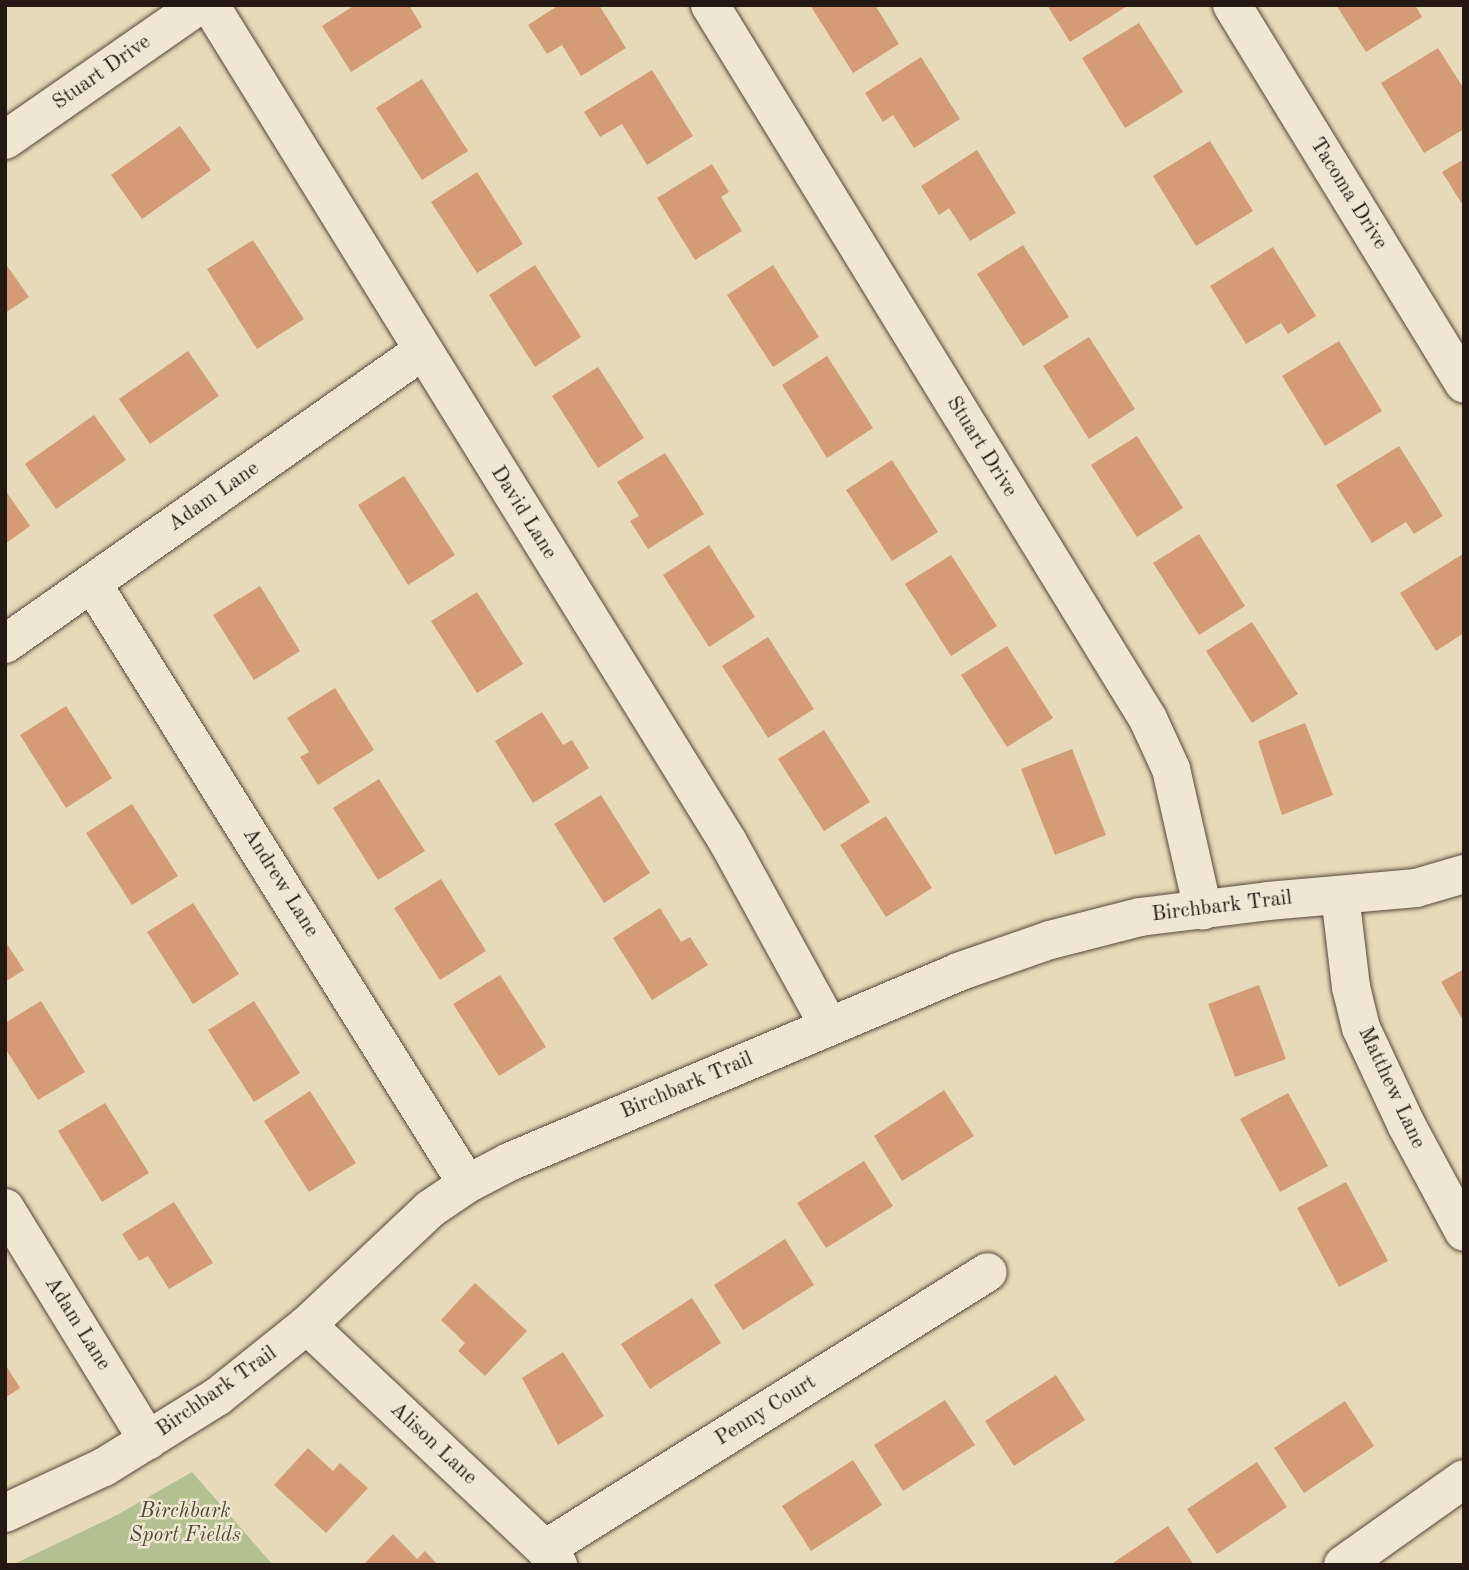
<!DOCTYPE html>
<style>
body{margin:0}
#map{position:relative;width:1469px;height:1570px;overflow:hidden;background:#e7dab8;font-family:"Old Standard TT",serif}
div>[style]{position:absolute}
.green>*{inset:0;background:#b3c090}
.building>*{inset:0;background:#d49b77}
.roads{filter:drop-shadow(0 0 2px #55483c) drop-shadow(0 0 2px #55483c)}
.minor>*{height:38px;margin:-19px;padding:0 19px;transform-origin:19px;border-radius:19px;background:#efe7d1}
span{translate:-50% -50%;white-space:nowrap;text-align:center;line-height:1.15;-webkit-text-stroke:5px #efe7d1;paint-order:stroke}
.street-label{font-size:21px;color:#241812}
.park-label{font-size:21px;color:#4f4a38;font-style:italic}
.frame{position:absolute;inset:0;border:7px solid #241812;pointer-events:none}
</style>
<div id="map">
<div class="green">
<i style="clip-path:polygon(192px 1472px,273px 1565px,12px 1565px,117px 1515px)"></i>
</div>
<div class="building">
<i style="clip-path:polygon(355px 5px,409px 5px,422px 27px,351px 72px,322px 26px)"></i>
<i style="clip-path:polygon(559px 5px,599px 5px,626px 48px,581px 76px,562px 45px,547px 54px,528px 25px)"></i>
<i style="clip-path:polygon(810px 5px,875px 5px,899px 44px,853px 73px)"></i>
<i style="clip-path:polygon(1047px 5px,1129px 5px,1070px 42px)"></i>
<i style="clip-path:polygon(1336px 5px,1415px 5px,1422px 17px,1366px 52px)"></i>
<i style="clip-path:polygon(1139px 23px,1183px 92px,1125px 128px,1082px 58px)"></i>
<i style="clip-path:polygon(1438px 48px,1464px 89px,1464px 129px,1424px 153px,1381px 83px)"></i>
<i style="clip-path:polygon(921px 57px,960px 119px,914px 148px,893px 115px,883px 122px,865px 93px)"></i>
<i style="clip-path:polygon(652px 70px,693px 136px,647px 165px,622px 124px,600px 137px,584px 112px)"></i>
<i style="clip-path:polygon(422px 79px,468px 151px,422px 180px,376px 108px)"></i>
<i style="clip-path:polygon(180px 126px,211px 170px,142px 219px,111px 175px)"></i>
<i style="clip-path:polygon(1210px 141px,1253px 211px,1196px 246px,1153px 176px)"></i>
<i style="clip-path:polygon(977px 150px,1016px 213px,970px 241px,949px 208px,939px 215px,921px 186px)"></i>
<i style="clip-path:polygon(1464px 159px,1464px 207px,1442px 172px)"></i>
<i style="clip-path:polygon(712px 164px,729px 192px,721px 197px,742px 231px,695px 260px,657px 198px)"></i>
<i style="clip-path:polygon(477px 172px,523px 244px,477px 273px,431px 202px)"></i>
<i style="clip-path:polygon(253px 240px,304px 319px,257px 349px,207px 269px)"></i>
<i style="clip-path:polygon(1023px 245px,1069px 317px,1023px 346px,977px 274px)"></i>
<i style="clip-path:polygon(1273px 247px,1316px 316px,1288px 334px,1281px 323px,1246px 344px,1210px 286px)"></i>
<i style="clip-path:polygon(5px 263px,29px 297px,5px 313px)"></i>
<i style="clip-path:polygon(535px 265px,581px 337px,535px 367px,489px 295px)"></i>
<i style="clip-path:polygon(773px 265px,819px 337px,773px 367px,727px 295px)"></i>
<i style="clip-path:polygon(1089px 337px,1135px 409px,1089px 439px,1043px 366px)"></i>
<i style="clip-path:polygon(1339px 341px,1382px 411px,1325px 446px,1282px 376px)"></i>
<i style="clip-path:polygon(188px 351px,219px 396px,150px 444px,119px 399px)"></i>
<i style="clip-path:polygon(827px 356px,873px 428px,827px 458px,782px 385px)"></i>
<i style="clip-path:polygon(598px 367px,644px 438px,598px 468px,552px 396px)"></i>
<i style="clip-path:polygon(94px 415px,126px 460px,56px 509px,25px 464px)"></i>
<i style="clip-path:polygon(1137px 436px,1183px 508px,1137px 537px,1091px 465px)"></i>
<i style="clip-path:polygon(1399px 446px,1443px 516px,1414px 534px,1406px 522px,1372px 543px,1336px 485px)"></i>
<i style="clip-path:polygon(665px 453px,704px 514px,648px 549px,630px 521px,639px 516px,617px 482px)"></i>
<i style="clip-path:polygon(892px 460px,938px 532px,892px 561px,846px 490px)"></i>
<i style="clip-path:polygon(404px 476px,455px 555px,408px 585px,358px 505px)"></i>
<i style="clip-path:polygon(5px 490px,30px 526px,5px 544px)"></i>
<i style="clip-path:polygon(1199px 534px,1245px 606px,1199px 635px,1153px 563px)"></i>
<i style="clip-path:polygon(709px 545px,755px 617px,709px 647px,663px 575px)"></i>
<i style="clip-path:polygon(1463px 554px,1464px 633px,1436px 651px,1400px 593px)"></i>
<i style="clip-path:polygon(951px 555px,997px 626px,951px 656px,905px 584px)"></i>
<i style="clip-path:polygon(260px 586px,300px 651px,254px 680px,213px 615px)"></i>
<i style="clip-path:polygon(477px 592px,523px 664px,477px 693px,431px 621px)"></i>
<i style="clip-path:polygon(1252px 622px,1298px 694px,1252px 723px,1206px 651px)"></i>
<i style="clip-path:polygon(768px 637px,814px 709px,768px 738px,722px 666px)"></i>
<i style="clip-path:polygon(1007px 646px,1053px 718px,1007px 747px,961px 675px)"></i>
<i style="clip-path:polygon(335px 688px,374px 750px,318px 785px,300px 757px,309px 752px,287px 718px)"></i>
<i style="clip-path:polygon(66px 706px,112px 778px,66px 808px,20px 735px)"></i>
<i style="clip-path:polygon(542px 712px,563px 745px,572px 740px,589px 768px,533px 803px,495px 741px)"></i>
<i style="clip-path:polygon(1305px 723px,1333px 795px,1282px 815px,1258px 741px)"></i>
<i style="clip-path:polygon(824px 730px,870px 802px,824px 831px,778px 759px)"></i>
<i style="clip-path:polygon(1072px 749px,1106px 835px,1055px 855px,1021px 769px)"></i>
<i style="clip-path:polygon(379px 779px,425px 851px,378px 880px,333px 808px)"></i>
<i style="clip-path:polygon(601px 795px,650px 873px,604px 903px,554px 824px)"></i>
<i style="clip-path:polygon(132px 804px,178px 876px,132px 905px,86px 833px)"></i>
<i style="clip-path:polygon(886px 816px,932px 888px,886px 917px,840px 845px)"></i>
<i style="clip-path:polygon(441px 879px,486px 951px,440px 980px,394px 908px)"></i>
<i style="clip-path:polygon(193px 903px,239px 974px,193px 1004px,147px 932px)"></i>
<i style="clip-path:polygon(660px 908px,681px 942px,690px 937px,708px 965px,652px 1000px,613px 938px)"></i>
<i style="clip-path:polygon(5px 941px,24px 970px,5px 982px)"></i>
<i style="clip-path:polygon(1464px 969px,1464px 1022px,1441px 982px)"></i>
<i style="clip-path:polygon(500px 975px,546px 1047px,499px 1076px,453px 1004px)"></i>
<i style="clip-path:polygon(1259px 985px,1286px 1059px,1235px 1077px,1208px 1004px)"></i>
<i style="clip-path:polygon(41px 1001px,85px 1072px,38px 1100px,5px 1048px,5px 1023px)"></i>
<i style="clip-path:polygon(254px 1001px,300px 1073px,254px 1102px,208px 1030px)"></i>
<i style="clip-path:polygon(944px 1090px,974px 1136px,902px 1181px,874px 1136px)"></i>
<i style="clip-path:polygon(310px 1091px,356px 1163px,309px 1192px,264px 1121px)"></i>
<i style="clip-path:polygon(1288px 1093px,1328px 1166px,1280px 1192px,1240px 1119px)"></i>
<i style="clip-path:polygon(105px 1103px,149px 1173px,102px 1202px,58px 1131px)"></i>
<i style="clip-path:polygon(864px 1161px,893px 1206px,826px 1248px,797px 1203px)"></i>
<i style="clip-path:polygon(1346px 1182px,1388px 1261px,1339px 1287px,1297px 1208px)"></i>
<i style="clip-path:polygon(174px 1202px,213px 1263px,169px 1289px,148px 1256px,139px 1261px,122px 1234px)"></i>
<i style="clip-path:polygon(785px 1239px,814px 1285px,743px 1330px,714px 1285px)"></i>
<i style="clip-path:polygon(475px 1283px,527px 1331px,485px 1376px,458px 1351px,465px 1343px,441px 1320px)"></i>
<i style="clip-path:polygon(692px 1298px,721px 1343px,650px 1389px,621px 1344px)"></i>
<i style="clip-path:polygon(563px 1352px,604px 1416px,558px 1445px,522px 1378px)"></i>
<i style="clip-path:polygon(5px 1364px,20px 1388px,5px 1398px)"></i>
<i style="clip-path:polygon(1056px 1375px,1085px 1420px,1014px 1466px,985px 1421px)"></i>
<i style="clip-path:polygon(945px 1400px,975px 1445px,903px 1491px,874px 1445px)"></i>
<i style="clip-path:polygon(1345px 1401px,1374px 1446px,1304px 1493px,1274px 1448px)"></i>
<i style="clip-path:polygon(308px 1448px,333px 1471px,340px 1463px,368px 1488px,326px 1533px,274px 1485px)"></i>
<i style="clip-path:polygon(853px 1460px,882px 1505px,811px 1551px,782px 1506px)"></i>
<i style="clip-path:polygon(1257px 1462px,1287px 1507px,1217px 1554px,1187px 1509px)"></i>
<i style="clip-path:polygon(1168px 1526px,1194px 1565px,1110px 1565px)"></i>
<i style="clip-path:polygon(393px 1534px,417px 1559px,425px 1551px,438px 1565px,363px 1565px)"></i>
</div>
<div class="roads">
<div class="minor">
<i style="left:210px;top:5px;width:984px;rotate:58.25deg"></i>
<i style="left:728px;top:842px;width:209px;rotate:61.3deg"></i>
<i style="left:710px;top:5px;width:838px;rotate:58.47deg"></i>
<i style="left:1148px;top:719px;width:55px;rotate:65.3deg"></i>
<i style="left:1171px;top:769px;width:145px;rotate:77.2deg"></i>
<i style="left:1232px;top:5px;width:444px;rotate:58.5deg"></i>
<i style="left:5px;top:140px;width:236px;rotate:-34.8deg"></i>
<i style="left:92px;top:583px;width:708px;rotate:58.04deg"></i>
<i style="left:5px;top:644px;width:510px;rotate:-35.09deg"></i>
<i style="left:1340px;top:895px;width:93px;rotate:83.2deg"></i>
<i style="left:1351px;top:987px;width:42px;rotate:76.3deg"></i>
<i style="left:1361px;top:1028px;width:108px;rotate:64.9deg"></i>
<i style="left:1407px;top:1126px;width:120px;rotate:61.7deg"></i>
<i style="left:5px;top:1208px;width:273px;rotate:58.4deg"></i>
<i style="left:307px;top:1325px;width:327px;rotate:43.3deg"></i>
<i style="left:545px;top:1549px;width:21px;rotate:51deg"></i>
<i style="left:5px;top:1513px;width:109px;rotate:-24.9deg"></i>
<i style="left:104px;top:1467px;width:133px;rotate:-31.8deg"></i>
<i style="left:217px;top:1397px;width:115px;rotate:-38.7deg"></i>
<i style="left:307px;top:1325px;width:169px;rotate:-43.3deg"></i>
<i style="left:430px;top:1209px;width:45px;rotate:-34deg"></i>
<i style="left:467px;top:1184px;width:47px;rotate:-27.6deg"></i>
<i style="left:509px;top:1162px;width:488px;rotate:-22.9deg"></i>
<i style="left:958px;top:972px;width:97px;rotate:-19.2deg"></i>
<i style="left:1050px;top:940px;width:93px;rotate:-14.3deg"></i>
<i style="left:1140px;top:917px;width:129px;rotate:-7.1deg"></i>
<i style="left:1268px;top:901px;width:149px;rotate:-5deg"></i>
<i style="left:1416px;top:888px;width:50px;rotate:-16.3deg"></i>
<i style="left:545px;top:1549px;width:522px;rotate:-32.02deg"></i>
<i style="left:1343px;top:1565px;width:148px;rotate:-35.4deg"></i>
</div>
</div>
<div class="street-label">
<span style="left:102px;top:73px;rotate:-35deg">Stuart Drive</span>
<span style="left:1348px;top:194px;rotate:58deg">Tacoma Drive</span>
<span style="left:981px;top:447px;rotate:58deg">Stuart Drive</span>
<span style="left:214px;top:497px;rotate:-35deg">Adam Lane</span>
<span style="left:523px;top:513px;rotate:58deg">David Lane</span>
<span style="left:280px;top:883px;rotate:58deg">Andrew Lane</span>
<span style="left:1222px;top:907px;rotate:-7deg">Birchbark Trail</span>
<span style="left:687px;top:1086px;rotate:-23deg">Birchbark Trail</span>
<span style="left:1391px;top:1088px;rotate:65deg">Matthew Lane</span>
<span style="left:77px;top:1324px;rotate:58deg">Adam Lane</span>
<span style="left:217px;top:1392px;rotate:-35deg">Birchbark Trail</span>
<span style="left:766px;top:1411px;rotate:-32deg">Penny Court</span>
<span style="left:433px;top:1444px;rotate:43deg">Alison Lane</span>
</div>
<div class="park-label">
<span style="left:185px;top:1524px">Birchbark<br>Sport Fields</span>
</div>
<div class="frame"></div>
</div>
